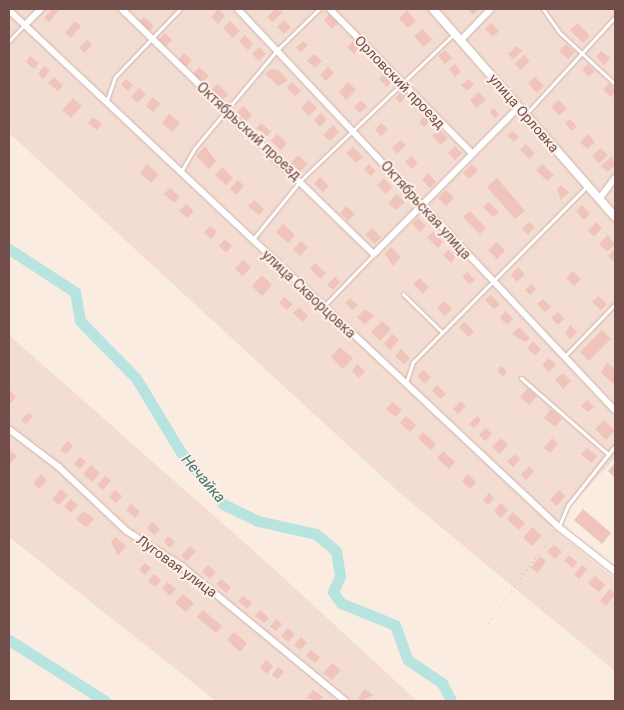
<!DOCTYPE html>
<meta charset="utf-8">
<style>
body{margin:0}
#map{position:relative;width:624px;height:710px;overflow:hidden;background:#fbece2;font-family:Roboto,sans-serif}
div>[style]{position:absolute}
.residential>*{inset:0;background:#f3dcd1}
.river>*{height:11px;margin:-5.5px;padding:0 5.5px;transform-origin:5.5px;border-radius:5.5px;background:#b8e4e0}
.building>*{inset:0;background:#f0c3bb}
.path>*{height:1px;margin-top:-0.5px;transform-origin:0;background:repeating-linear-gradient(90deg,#d4a79e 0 1px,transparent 0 5px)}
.roads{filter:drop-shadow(0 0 1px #ceb3ac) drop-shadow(0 0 1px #ceb3ac)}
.lane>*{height:3px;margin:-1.5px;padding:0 1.5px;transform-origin:1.5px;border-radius:1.5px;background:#fff}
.street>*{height:5.5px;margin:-2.75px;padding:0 2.75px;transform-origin:2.75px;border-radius:2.75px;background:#fff}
.secondary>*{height:8px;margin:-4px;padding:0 4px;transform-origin:4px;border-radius:4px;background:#fff}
span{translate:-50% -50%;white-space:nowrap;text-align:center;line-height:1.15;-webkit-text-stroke:4px #fef0e8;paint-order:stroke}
.street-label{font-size:14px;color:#724e4a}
.water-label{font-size:15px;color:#3e7773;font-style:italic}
.frame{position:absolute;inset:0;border:10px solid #724e4a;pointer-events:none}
</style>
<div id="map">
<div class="residential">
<i style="clip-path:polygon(9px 9px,615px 9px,615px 458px,551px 527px,615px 579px,615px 671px,402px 495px,9px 133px)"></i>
<i style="clip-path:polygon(9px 335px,273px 568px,417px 701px,216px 701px,9px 537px)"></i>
</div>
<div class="river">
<i style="left:9px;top:249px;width:79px;rotate:33.1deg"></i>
<i style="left:75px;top:292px;width:29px;rotate:80deg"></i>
<i style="left:80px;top:321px;width:80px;rotate:45.5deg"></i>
<i style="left:136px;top:378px;width:85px;rotate:58.9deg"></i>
<i style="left:180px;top:451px;width:68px;rotate:50.9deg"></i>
<i style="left:223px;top:504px;width:39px;rotate:26deg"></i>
<i style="left:258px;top:521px;width:59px;rotate:12.6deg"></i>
<i style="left:316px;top:534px;width:26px;rotate:40deg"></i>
<i style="left:336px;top:551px;width:25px;rotate:81deg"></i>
<i style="left:340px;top:576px;width:17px;rotate:114deg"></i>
<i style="left:333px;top:592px;width:14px;rotate:54deg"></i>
<i style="left:341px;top:603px;width:58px;rotate:22.2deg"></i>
<i style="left:395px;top:625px;width:37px;rotate:70deg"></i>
<i style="left:408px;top:660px;width:41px;rotate:34.1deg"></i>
<i style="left:442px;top:683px;width:20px;rotate:63deg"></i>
<i style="left:9px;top:640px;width:114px;rotate:32.4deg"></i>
</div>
<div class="building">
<i style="clip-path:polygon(52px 9px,59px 10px,49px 22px,44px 18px)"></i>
<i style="clip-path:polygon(218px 9px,225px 16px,218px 24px,211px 17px)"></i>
<i style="clip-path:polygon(275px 9px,283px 12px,272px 22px,267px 17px)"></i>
<i style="clip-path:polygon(467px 9px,479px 9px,473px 15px)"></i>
<i style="clip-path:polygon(407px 10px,416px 21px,408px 28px,399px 18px)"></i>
<i style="clip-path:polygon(329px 14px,338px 23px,332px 29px,324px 20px)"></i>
<i style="clip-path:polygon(144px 17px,154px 26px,149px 31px,139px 22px)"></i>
<i style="clip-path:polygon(284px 20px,291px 27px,284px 34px,277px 27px)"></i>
<i style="clip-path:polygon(75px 21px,81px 26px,71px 38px,65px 33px)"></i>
<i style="clip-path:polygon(230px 21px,240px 31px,233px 38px,223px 28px)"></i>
<i style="clip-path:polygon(491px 23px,499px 31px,493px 37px,485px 29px)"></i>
<i style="clip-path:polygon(578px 23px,590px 36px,583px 43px,570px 30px)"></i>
<i style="clip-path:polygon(423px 29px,432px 40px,423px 47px,414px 36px)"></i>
<i style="clip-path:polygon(165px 33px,172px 40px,165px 47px,158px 40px)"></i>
<i style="clip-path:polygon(245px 35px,253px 44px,248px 50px,239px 41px)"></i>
<i style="clip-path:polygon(87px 40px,92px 44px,85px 53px,79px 48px)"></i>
<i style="clip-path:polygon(354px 40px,361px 47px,354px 54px,347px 47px)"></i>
<i style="clip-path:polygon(303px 41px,308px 45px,301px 52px,296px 48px)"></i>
<i style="clip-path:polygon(566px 44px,575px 52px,568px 59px,559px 51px)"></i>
<i style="clip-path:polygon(517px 46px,522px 51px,513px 59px,508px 54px)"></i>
<i style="clip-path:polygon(259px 47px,266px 54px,259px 61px,252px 54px)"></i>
<i style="clip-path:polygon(445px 50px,452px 58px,445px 64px,438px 56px)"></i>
<i style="clip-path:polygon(601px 51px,610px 58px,604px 65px,596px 57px)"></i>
<i style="clip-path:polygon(184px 53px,192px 60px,186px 67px,178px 60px)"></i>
<i style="clip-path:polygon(314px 54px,322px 61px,315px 68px,307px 61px)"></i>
<i style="clip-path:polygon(524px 55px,530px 61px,521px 70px,515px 64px)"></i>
<i style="clip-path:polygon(30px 56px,39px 63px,34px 69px,26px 62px)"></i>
<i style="clip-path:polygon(455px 64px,461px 72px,455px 77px,449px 69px)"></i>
<i style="clip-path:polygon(588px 64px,595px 71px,589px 77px,582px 70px)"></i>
<i style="clip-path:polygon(44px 66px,50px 70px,43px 79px,38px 74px)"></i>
<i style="clip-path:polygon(199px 67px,209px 76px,202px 83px,193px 74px)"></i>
<i style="clip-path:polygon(328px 67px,334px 73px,326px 81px,320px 75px)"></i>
<i style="clip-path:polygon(271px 69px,278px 70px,288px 80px,278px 86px,265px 74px)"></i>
<i style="clip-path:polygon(387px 72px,394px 80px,387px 87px,379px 79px)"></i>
<i style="clip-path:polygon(54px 77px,63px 86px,58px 91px,48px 83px)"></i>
<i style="clip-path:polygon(535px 77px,544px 86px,537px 93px,528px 83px)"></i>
<i style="clip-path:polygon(126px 79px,133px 85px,128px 91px,121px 85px)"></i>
<i style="clip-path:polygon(469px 79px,474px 85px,467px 91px,461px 85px)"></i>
<i style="clip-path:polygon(292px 82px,301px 91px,295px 96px,287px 88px)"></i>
<i style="clip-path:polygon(348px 82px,356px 90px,346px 100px,339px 92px)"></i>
<i style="clip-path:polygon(609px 83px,615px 90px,611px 97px,603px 90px)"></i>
<i style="clip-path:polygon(217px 84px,228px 94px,222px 101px,211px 91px)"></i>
<i style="clip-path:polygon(139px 88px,146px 94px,138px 103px,131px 97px)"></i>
<i style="clip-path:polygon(403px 90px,408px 95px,400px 103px,395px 98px)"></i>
<i style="clip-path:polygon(479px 92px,486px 100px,476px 108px,470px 100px)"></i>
<i style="clip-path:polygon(153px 97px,160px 104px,153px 112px,146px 106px)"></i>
<i style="clip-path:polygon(73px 98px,82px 106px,71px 118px,62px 110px)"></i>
<i style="clip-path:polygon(309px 100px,317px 108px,309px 116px,301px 108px)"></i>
<i style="clip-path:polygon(361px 100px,367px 106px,360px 113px,354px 107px)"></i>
<i style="clip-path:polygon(559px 100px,567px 109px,559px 115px,551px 107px)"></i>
<i style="clip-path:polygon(243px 106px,252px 115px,246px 121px,237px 112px)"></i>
<i style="clip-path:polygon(494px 108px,499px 115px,495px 118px,490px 112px)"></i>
<i style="clip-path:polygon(321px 113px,327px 119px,320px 127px,314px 120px)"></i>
<i style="clip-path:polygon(169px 114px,180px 123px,172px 132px,162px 123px)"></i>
<i style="clip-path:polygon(426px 115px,431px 120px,424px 127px,419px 122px)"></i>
<i style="clip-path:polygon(93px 117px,102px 124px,97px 130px,88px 123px)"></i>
<i style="clip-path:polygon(570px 119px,577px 127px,572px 131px,565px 123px)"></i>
<i style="clip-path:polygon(261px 123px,271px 132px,266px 137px,256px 128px)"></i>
<i style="clip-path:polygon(381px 123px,388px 129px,381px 136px,375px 130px)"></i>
<i style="clip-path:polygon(333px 125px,339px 132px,330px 141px,323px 135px)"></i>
<i style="clip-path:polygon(439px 129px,448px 138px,441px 145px,432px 136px)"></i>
<i style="clip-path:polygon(512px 131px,519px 137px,514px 142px,507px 136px)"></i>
<i style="clip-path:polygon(277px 134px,287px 143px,281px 150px,271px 141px)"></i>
<i style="clip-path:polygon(588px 134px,595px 142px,587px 149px,580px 142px)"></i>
<i style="clip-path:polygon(401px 140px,406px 145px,397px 154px,392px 148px)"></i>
<i style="clip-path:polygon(526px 144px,535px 153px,529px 159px,520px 150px)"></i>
<i style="clip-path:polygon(205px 146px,216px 161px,209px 169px,196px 156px)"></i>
<i style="clip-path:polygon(455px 146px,462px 153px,455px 160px,448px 153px)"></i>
<i style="clip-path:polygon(353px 147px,363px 157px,356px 163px,346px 153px)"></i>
<i style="clip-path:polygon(601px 148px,608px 155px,599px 164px,592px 156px)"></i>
<i style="clip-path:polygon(298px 155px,307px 164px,300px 172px,291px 163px)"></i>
<i style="clip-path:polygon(411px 156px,418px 163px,412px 169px,405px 162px)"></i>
<i style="clip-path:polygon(612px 156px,615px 165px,607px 172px,601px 166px)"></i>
<i style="clip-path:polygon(147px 164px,159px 175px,151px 183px,140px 173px)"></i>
<i style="clip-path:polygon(369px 164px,376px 171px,371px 176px,364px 169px)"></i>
<i style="clip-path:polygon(472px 164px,478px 170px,469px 179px,463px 173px)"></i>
<i style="clip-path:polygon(542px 164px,554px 175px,547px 181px,536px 170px)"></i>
<i style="clip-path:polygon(222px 167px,233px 178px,226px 185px,215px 175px)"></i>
<i style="clip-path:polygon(428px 173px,436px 182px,430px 188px,422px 180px)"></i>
<i style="clip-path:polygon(320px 177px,329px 186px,323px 192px,314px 184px)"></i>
<i style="clip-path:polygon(384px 178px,392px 187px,386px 194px,377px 185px)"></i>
<i style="clip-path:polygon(497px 178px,525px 211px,515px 219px,487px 187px)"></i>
<i style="clip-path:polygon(238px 180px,244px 186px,236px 195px,230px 189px)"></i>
<i style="clip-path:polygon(561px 185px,569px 192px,561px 200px,557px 189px)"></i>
<i style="clip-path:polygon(170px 188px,180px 197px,174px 203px,164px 194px)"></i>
<i style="clip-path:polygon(446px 190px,454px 198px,446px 206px,438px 198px)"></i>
<i style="clip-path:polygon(397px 194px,405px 202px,396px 210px,388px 203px)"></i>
<i style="clip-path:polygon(254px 200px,264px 209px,259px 215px,248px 206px)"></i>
<i style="clip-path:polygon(489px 202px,499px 212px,493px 217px,483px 207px)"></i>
<i style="clip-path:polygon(186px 204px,194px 211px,187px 218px,179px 211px)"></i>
<i style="clip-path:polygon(582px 205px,590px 214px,584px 220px,576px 211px)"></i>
<i style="clip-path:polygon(346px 206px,355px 214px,348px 221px,340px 213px)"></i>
<i style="clip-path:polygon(470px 211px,486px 228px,480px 234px,463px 217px)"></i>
<i style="clip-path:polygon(418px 218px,426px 226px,420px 232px,412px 224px)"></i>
<i style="clip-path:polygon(529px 222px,535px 227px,528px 235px,522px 229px)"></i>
<i style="clip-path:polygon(596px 222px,602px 228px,594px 237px,588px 231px)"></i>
<i style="clip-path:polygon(283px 224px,295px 235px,288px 243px,276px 232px)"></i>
<i style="clip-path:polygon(210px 226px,217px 232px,211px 239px,204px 233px)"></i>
<i style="clip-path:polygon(372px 228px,381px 237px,375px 244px,365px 235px)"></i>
<i style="clip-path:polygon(433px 232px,443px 242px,438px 248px,427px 237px)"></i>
<i style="clip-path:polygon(608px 235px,615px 244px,607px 252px,599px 244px)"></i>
<i style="clip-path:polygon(225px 239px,232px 246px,226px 253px,219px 246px)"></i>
<i style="clip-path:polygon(301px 241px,308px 247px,300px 256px,293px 250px)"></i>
<i style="clip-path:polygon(496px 242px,505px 250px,497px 259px,488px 250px)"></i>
<i style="clip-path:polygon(391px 247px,401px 257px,393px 266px,385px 254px)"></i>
<i style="clip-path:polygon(615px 249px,615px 263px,608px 256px)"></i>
<i style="clip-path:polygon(448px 250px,456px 257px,451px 263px,443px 255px)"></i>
<i style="clip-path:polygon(243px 260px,251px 267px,243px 276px,235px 269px)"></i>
<i style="clip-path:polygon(315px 263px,326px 273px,321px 279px,310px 269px)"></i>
<i style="clip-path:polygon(518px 267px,525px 274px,517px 282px,511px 275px)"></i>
<i style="clip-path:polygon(573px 271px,581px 279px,574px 286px,566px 278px)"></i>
<i style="clip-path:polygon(467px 272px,475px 280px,470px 284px,462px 277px)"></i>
<i style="clip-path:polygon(262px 275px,272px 285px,262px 296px,252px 286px)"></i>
<i style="clip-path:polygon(335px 277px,340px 282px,333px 290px,327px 285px)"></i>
<i style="clip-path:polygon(419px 278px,429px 287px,423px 294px,413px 284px)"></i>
<i style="clip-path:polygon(532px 284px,536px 289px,530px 295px,525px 290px)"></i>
<i style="clip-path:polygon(491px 295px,500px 304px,494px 309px,485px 300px)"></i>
<i style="clip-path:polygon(598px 296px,607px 304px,601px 310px,592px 302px)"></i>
<i style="clip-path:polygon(284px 297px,293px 304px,287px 310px,279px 303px)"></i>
<i style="clip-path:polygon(350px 298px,358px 305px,352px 310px,345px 303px)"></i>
<i style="clip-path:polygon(543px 299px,551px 307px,545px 312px,537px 304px)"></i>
<i style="clip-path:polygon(444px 301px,452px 309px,445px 316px,437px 308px)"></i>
<i style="clip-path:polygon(299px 307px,308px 316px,303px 322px,293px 313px)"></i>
<i style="clip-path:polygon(365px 309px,374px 316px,365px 325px,357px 317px)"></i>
<i style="clip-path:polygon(506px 311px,513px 319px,507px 325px,500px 318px)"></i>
<i style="clip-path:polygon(558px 312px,564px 319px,558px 325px,551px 318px)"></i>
<i style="clip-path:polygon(382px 321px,391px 329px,380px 341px,371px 332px)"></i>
<i style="clip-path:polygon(464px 322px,474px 331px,469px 337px,459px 328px)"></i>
<i style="clip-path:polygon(570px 325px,577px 332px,570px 339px,565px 334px)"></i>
<i style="clip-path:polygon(519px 327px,530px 338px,525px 342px,512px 334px)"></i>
<i style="clip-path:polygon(602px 330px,611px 339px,589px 361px,580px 352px)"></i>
<i style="clip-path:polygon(392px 334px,399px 340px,390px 350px,384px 344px)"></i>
<i style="clip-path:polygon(533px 341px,541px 349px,535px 356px,527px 348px)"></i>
<i style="clip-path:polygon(340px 347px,353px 358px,343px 369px,331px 357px)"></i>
<i style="clip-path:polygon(401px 349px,410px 358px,404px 364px,395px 356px)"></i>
<i style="clip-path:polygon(549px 358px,556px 365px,549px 372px,542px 365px)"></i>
<i style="clip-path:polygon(607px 362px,615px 370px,615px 385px,601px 373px)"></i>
<i style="clip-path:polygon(357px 364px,365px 371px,359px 378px,352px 371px)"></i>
<i style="clip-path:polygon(501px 366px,507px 371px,503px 377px,497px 371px)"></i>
<i style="clip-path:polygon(424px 370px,431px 377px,425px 384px,417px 376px)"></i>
<i style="clip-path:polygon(563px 373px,571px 381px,563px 389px,555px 380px)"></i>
<i style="clip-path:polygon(437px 385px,446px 394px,441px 399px,432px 391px)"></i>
<i style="clip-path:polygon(528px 388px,537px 396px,529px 405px,520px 397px)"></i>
<i style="clip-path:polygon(10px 391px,16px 397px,9px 405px,9px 393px)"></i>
<i style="clip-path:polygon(587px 400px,594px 407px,588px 412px,581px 406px)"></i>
<i style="clip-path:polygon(461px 401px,466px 406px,458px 414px,453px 409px)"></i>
<i style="clip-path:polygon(393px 402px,402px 410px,396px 417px,386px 409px)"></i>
<i style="clip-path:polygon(551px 409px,562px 419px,555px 427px,544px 418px)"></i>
<i style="clip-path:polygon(28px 413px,33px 416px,26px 424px,21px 420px)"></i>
<i style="clip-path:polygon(406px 416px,416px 425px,410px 432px,400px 423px)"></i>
<i style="clip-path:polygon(477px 416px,481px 420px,474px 428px,469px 424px)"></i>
<i style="clip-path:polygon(604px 420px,615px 431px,606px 440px,595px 429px)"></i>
<i style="clip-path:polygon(486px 428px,492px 434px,485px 441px,479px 435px)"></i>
<i style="clip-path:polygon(423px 432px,436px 444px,431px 450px,418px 438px)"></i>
<i style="clip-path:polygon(501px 438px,508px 445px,499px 454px,492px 447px)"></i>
<i style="clip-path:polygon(552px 438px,558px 444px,550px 453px,544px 448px)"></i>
<i style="clip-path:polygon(68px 441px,73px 446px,66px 454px,60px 450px)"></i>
<i style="clip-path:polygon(587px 448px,597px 456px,591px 463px,581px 454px)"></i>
<i style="clip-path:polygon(11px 451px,17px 456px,9px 465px,9px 454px)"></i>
<i style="clip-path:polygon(443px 451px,455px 462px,449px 469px,437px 458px)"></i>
<i style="clip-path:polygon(515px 454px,520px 459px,513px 467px,507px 462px)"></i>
<i style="clip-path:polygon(80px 457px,86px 462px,80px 469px,74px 464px)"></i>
<i style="clip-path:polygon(615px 463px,615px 478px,608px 471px)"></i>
<i style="clip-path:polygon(91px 465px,100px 473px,92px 482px,83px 474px)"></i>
<i style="clip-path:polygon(529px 466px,534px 471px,526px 480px,521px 475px)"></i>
<i style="clip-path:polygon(41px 474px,47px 480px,39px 489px,33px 483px)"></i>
<i style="clip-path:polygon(468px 474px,476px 482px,470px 489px,462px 481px)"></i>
<i style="clip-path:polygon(105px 476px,111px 481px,103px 490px,97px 485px)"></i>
<i style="clip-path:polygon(61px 489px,68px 495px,59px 505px,52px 499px)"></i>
<i style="clip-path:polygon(115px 490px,122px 496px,116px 503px,109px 497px)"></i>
<i style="clip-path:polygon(559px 490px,565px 496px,557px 506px,550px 500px)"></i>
<i style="clip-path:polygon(489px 493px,494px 498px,488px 505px,483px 500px)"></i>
<i style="clip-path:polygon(71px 499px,78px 505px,71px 513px,64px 506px)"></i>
<i style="clip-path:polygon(501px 503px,508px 510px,501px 518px,494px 511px)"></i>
<i style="clip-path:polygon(131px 504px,140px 512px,135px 518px,126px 510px)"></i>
<i style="clip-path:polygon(583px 509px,611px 533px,602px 544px,574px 520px)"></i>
<i style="clip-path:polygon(84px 511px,94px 519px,86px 527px,76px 519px)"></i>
<i style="clip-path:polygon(513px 512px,525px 523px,519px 530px,507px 519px)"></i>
<i style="clip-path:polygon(152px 522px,160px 529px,154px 535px,147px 528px)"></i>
<i style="clip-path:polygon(532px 527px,542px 536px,532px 546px,523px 538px)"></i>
<i style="clip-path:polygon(168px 536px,175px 542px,170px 548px,164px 542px)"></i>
<i style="clip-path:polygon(115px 537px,126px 546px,118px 556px,111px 542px)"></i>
<i style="clip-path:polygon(554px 545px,562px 552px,555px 559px,547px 552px)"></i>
<i style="clip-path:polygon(190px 546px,196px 551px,187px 561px,181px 556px)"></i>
<i style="clip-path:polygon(569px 555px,577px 562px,573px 568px,564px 561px)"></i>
<i style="clip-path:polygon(540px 556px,546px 561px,538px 573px,531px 568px)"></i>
<i style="clip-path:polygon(145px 563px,151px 568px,145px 575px,139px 570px)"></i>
<i style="clip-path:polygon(208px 565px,216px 572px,210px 579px,202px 572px)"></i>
<i style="clip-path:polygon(582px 565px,587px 569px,579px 579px,574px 575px)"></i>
<i style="clip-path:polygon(154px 574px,161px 580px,155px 587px,148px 581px)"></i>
<i style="clip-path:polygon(595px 576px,605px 585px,599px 592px,588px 583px)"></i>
<i style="clip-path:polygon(221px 579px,231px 587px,226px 593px,216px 584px)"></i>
<i style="clip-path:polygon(167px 582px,176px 589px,170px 596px,162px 588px)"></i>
<i style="clip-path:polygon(610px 589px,615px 594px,606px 606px,600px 601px)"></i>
<i style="clip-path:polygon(183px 594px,194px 603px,186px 612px,175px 603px)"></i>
<i style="clip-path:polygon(243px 596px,252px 603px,247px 609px,238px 601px)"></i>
<i style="clip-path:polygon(203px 610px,222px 626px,216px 633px,197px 617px)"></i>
<i style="clip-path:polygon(260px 610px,269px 618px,264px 623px,255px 616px)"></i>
<i style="clip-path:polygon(276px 619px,282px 624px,276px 631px,270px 627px)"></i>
<i style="clip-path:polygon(288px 628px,295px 634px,288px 642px,281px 636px)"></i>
<i style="clip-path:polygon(234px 632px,247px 643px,240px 652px,227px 640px)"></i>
<i style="clip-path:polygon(301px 637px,307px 643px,300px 650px,294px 645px)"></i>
<i style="clip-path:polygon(311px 650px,320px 657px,315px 663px,306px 656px)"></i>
<i style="clip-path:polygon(266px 660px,273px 666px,267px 674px,260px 668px)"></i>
<i style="clip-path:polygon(332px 663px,341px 670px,332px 680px,323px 673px)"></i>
<i style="clip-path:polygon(278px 667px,284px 672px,278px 679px,272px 675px)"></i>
<i style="clip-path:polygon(365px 689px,373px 695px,362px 701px,358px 698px)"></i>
<i style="clip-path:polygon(313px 690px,323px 697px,319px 701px,306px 698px)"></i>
</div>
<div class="path">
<i style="left:485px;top:627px;width:119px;rotate:-53.9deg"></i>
</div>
<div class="roads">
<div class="lane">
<i style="left:543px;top:9px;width:28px;rotate:55deg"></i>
<i style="left:559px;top:32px;width:76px;rotate:42.9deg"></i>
<i style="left:9px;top:41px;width:22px;rotate:-47deg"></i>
<i style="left:107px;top:100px;width:24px;rotate:-71deg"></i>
<i style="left:115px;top:77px;width:94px;rotate:-46.3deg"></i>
<i style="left:526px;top:114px;width:132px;rotate:-47.5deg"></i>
<i style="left:182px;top:170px;width:24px;rotate:-60deg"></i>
<i style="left:194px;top:149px;width:129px;rotate:-50deg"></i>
<i style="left:277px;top:50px;width:59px;rotate:-44.3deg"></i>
<i style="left:253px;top:239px;width:76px;rotate:-50.9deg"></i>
<i style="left:301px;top:180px;width:211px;rotate:-43.7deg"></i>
<i style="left:403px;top:294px;width:54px;rotate:44.3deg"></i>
<i style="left:323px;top:307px;width:74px;rotate:-46.1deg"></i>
<i style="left:564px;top:357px;width:74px;rotate:-46.1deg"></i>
<i style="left:521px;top:378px;width:116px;rotate:41.1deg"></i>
<i style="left:406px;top:383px;width:22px;rotate:-72deg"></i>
<i style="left:413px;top:362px;width:246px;rotate:-45.3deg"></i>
<i style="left:559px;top:526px;width:23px;rotate:-67deg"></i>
<i style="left:568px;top:505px;width:75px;rotate:-51.5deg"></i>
</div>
<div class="street">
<i style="left:122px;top:9px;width:351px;rotate:44.2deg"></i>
<i style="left:374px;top:254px;width:206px;rotate:-45.4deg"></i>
<i style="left:238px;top:9px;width:550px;rotate:46.77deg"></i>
<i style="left:330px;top:9px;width:201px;rotate:45.4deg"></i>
<i style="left:9px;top:10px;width:755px;rotate:43.23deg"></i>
<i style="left:559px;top:527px;width:71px;rotate:38.2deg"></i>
<i style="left:27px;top:23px;width:20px;rotate:-45deg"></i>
<i style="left:461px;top:40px;width:43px;rotate:-45.9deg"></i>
<i style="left:600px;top:198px;width:25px;rotate:-53deg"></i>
<i style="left:9px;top:429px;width:63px;rotate:37.2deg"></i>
<i style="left:59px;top:467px;width:93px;rotate:43.3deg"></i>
<i style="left:127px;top:531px;width:65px;rotate:32.5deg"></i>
<i style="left:182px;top:566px;width:212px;rotate:39.5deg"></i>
</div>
<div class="secondary">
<i style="left:433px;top:9px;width:276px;rotate:48.8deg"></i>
</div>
</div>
<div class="street-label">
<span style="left:400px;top:82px;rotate:46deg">Орловский проезд</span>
<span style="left:524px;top:113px;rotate:49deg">улица Орловка</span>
<span style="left:249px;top:131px;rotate:43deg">Октябрьский проезд</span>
<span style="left:426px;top:210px;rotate:48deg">Октябрьская улица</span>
<span style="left:309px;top:294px;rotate:43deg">улица Скворцовка</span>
<span style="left:177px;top:566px;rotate:36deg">Луговая улица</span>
</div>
<div class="water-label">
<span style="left:203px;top:479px;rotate:49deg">Нечайка</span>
</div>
<div class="frame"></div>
</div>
